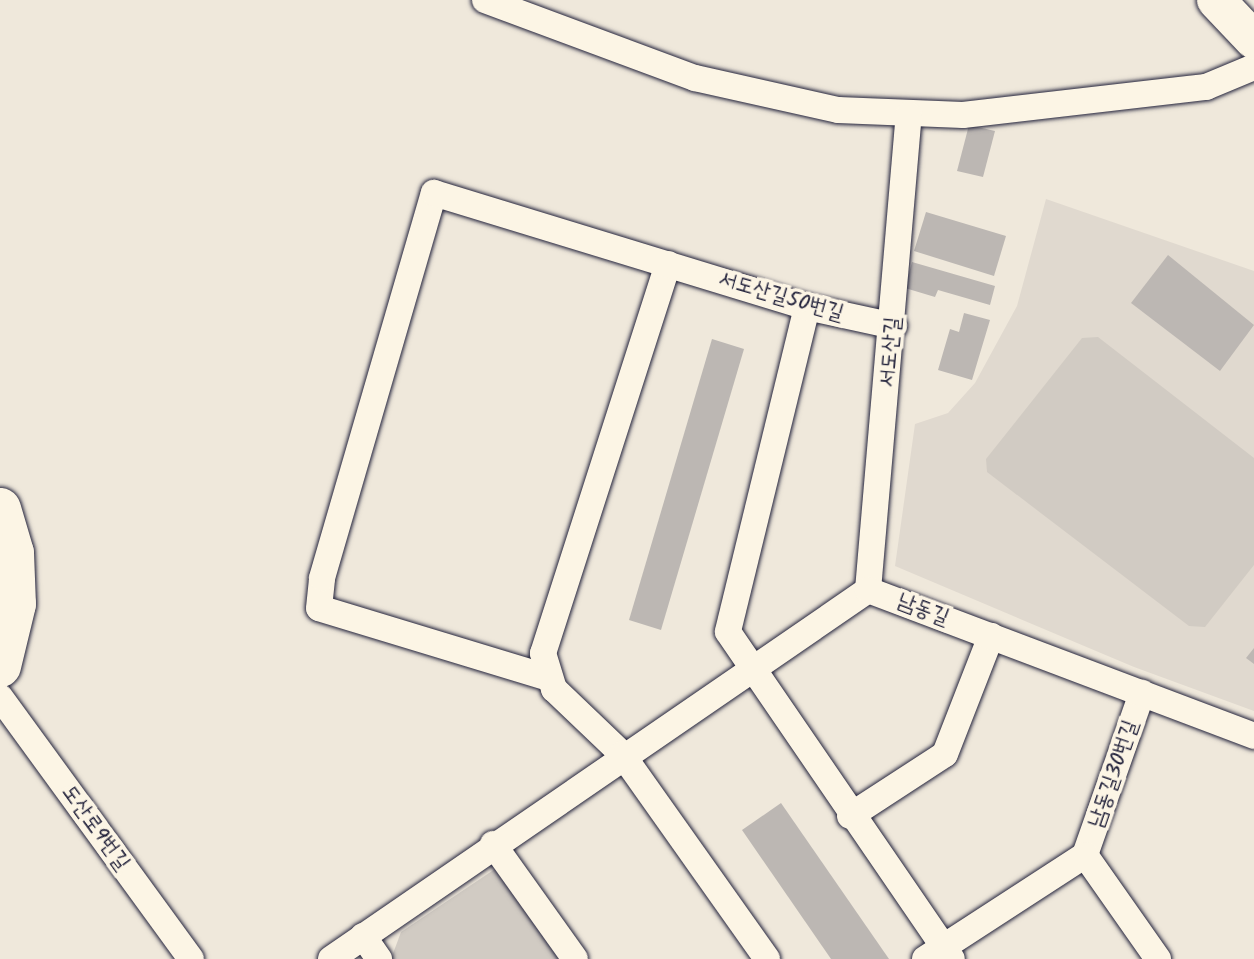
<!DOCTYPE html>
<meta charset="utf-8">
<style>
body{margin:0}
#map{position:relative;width:1254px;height:959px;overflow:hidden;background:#efe8db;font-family:Kalam,"Poor Story",sans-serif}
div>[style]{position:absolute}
.built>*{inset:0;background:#e0d9cf}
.green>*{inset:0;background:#d1cbc3}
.building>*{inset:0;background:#bcb7b3}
.roads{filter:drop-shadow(0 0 2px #22223b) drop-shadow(0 0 2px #22223b)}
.street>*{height:26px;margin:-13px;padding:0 13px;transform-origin:13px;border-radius:13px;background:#fcf5e5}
.secondary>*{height:38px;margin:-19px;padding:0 19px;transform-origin:19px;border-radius:19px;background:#fcf5e5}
.primary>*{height:42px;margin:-21px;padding:0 21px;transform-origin:21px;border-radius:21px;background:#fcf5e5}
span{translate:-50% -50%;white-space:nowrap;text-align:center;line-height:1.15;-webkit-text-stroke:7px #fcf5e5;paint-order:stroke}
.street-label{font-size:22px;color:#22223b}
</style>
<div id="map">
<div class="built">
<i style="clip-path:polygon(1046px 199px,1254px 271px,1254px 711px,1134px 667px,895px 566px,915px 424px,948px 413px,975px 383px,1017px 306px)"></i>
</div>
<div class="green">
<i style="clip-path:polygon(1098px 337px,1254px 458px,1254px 565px,1205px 627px,1189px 626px,987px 472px,986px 459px,1082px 338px)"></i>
<i style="clip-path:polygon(501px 865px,563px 959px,391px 959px,401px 932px)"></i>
</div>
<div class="building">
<i style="clip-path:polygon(969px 125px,995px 131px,983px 177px,957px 171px)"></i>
<i style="clip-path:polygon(926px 212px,1006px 236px,994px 276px,914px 251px)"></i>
<i style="clip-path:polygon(1168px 255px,1254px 325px,1220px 371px,1131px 303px)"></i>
<i style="clip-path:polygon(912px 262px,995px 286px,990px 305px,938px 290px,935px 297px,905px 288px)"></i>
<i style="clip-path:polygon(964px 313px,990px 320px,972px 380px,938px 370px,950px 329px,959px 332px)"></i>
<i style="clip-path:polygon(712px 339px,744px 349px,661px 630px,629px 620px)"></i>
<i style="clip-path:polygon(1254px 648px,1254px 664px,1246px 658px)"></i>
<i style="clip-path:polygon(781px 803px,889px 959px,831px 959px,742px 830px)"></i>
</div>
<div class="roads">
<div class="street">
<i style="left:485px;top:0;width:224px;rotate:20.4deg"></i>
<i style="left:695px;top:78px;width:147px;rotate:12.6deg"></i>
<i style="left:838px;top:110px;width:125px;rotate:2.3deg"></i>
<i style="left:963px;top:115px;width:245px;rotate:-6.6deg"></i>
<i style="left:1206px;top:87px;width:52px;rotate:-22.6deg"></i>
<i style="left:668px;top:264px;width:409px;rotate:107.8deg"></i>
<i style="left:543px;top:653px;width:38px;rotate:73deg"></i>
<i style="left:554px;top:689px;width:94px;rotate:43.7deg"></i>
<i style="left:622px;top:754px;width:251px;rotate:54.7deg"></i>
<i style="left:807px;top:307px;width:334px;rotate:103.7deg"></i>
<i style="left:728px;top:632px;width:396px;rotate:55.6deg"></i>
<i style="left:868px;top:590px;width:477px;rotate:-85.1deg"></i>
<i style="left:549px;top:678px;width:240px;rotate:-163.1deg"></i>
<i style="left:319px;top:608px;width:30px;rotate:-84deg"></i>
<i style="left:322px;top:578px;width:401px;rotate:-73.8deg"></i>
<i style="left:434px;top:193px;width:390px;rotate:17deg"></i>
<i style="left:807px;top:307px;width:89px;rotate:12.3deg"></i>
<i style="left:0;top:697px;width:324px;rotate:53.9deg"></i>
<i style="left:850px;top:816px;width:113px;rotate:-33.1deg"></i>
<i style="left:945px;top:754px;width:127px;rotate:-68.7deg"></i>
<i style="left:493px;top:844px;width:141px;rotate:54.5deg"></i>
<i style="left:1085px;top:855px;width:172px;rotate:-70.6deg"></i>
<i style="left:363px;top:936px;width:28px;rotate:55deg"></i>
<i style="left:331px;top:959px;width:652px;rotate:-34.49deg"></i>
<i style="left:868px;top:590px;width:413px;rotate:20.7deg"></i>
<i style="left:925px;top:959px;width:191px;rotate:-33deg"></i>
<i style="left:1085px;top:855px;width:127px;rotate:54.9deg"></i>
</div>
<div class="secondary">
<i style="left:1216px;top:0;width:55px;rotate:46.5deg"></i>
</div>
<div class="primary">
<i style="left:0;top:509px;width:46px;rotate:73.5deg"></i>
<i style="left:13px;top:553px;width:51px;rotate:87.8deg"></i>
<i style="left:15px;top:604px;width:64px;rotate:103.6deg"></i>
</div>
</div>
<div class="street-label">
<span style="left:781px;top:297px;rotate:16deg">서도산길50번길</span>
<span style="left:891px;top:352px;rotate:-85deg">서도산길</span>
<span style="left:923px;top:610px;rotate:21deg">남동길</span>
<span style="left:1114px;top:774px;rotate:-71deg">남동길30번길</span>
<span style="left:95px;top:828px;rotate:54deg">도산로9번길</span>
</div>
</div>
